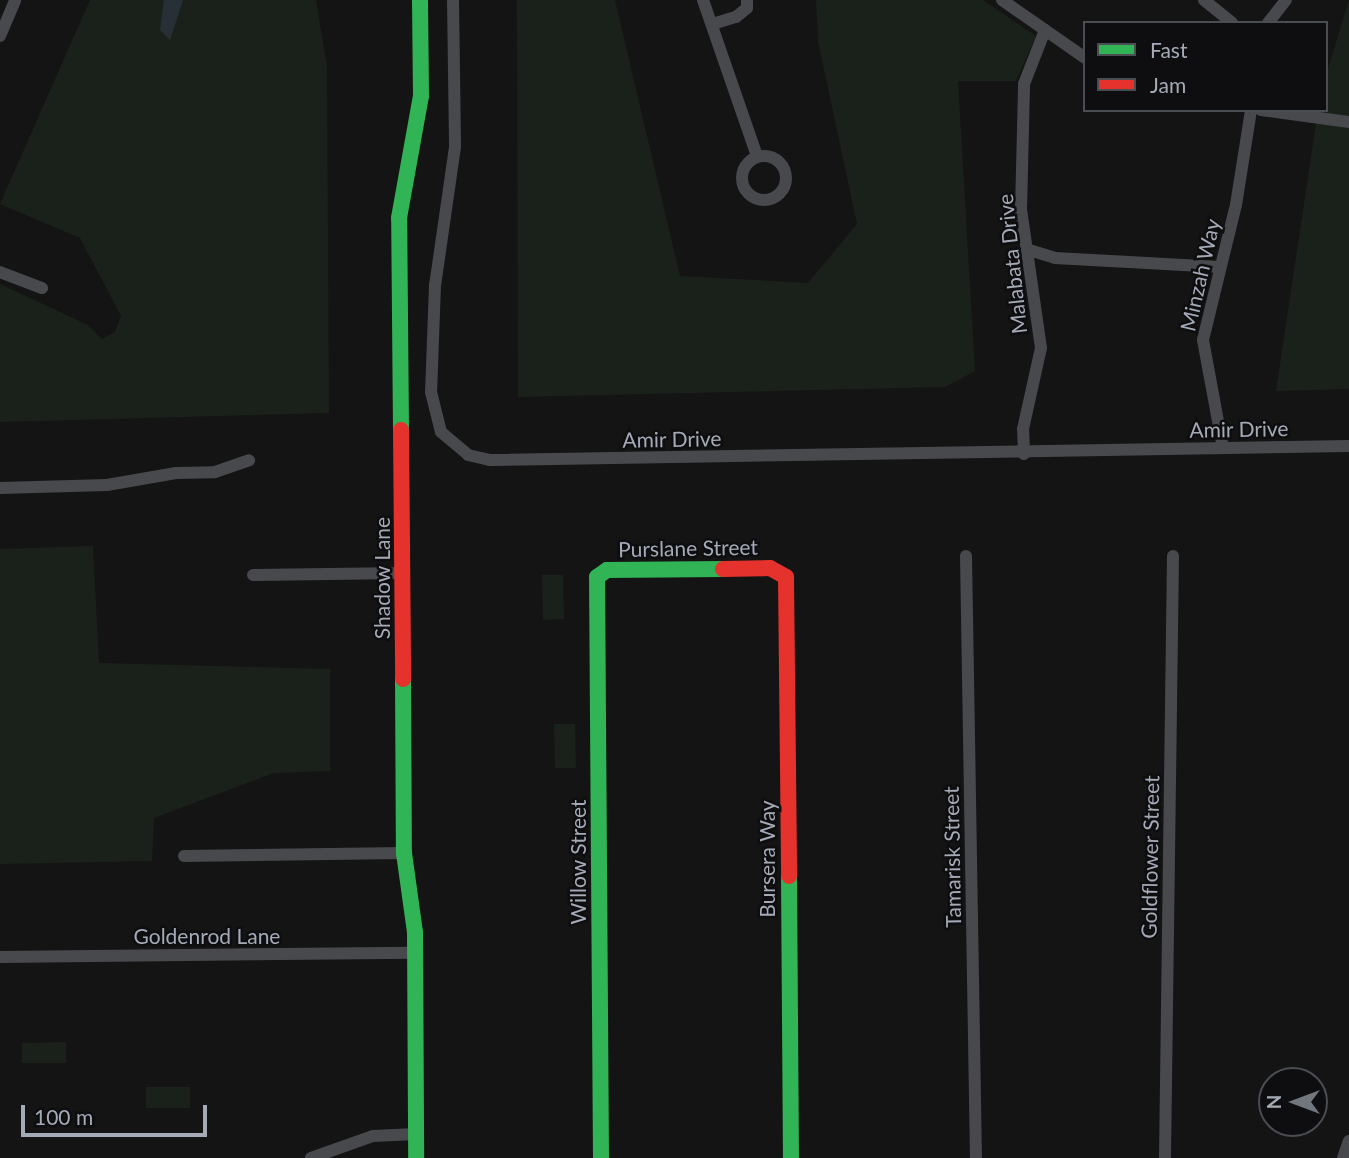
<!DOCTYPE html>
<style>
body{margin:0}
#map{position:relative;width:1349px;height:1158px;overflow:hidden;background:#141414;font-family:Lato,sans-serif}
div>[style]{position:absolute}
.green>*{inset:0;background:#1a211b}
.water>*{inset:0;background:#273036}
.street>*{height:12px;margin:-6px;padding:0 6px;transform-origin:6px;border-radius:6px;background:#48494d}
.street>.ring{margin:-6px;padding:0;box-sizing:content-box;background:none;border:12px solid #48494d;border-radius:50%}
.fast>*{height:16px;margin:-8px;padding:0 8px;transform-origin:8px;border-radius:8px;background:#30b455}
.jam>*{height:16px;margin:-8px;padding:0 8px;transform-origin:8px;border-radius:8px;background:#e5322d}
span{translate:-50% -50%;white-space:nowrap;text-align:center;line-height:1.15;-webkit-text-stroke:5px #0e0e10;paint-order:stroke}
.street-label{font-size:21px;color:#a4abb6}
.legend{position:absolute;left:1083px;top:21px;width:245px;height:91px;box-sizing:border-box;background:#0e0e10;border:2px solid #4a4d52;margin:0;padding:9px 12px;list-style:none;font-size:21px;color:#a4abb6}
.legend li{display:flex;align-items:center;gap:14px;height:35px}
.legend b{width:35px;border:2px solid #4a4d52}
.north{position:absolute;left:1258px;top:1067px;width:70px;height:70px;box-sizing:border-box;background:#0e0e10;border:2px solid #4a4d52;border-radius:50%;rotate:270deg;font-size:19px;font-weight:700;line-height:28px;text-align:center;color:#a4abb6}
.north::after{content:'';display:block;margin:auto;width:24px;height:32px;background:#72767d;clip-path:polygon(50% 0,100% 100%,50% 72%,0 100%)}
.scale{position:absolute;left:21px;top:1105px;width:186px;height:32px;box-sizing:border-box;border:4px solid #a4abb6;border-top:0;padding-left:9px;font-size:21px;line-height:24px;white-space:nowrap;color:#a4abb6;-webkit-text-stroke:5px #0e0e10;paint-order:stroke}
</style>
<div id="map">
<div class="green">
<i style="clip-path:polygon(90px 0,316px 0,327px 67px,329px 413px,0 422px,0 284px,88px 325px,102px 339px,115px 332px,121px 316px,80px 238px,0 204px)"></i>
<i style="clip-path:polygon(517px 0,615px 0,680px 276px,808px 283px,857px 224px,818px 41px,816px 0,983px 0,1036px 36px,1016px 81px,958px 81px,975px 371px,945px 387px,518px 397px)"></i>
<i style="clip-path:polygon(1349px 0,1349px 389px,1276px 391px,1318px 110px,1326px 110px,1326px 75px)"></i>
<i style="clip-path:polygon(93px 546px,99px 663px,330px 669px,330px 771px,274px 773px,154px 818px,152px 861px,0 864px,0 549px)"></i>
<i style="clip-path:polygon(542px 575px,563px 575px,564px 619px,543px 620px)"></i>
<i style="clip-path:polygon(554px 724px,575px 724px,576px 768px,555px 768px)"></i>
<i style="clip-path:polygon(66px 1042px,66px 1063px,22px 1063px,22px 1043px)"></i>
<i style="clip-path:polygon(146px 1087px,190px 1087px,190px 1108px,146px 1108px)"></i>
</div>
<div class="water">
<i style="clip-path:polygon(164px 0,183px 0,170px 40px,160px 30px)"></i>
</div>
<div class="street">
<i style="left:453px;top:0;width:147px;rotate:89.2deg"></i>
<i style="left:455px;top:147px;width:139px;rotate:98.2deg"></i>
<i style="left:435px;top:285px;width:107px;rotate:92.1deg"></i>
<i style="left:431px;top:392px;width:41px;rotate:76deg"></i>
<i style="left:441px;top:432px;width:35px;rotate:40deg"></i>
<i style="left:468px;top:455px;width:23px;rotate:13deg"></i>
<i style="left:490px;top:460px;width:859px;rotate:-0.93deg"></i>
<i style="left:703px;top:0;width:165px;rotate:70.9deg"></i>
<i style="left:1002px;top:0;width:101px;rotate:34.9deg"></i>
<i style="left:1204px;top:0;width:36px;rotate:39deg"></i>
<i style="left:716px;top:23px;width:21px;rotate:-17deg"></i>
<i style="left:736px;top:17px;width:14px;rotate:-39deg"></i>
<i style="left:747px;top:8px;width:8px;rotate:-90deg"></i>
<i style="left:1268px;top:23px;width:29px;rotate:-52deg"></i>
<i style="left:0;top:36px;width:39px;rotate:-67deg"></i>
<i style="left:1261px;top:110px;width:89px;rotate:7.8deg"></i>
<i class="ring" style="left:742px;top:156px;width:32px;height:32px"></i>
<i style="left:1026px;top:249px;width:30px;rotate:17deg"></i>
<i style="left:1055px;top:258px;width:165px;rotate:3.1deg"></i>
<i style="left:0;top:272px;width:45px;rotate:20.9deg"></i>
<i style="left:1223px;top:448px;width:110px;rotate:-100.5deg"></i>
<i style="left:1203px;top:340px;width:139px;rotate:-76.3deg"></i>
<i style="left:1236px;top:205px;width:96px;rotate:-81deg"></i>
<i style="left:1024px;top:454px;width:25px;rotate:-92deg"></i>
<i style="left:1023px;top:429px;width:83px;rotate:-77.5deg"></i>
<i style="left:1041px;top:348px;width:139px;rotate:-98.2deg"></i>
<i style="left:1021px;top:210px;width:126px;rotate:-88.6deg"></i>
<i style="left:1024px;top:84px;width:58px;rotate:-68.7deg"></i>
<i style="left:0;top:488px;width:107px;rotate:-1.6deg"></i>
<i style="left:107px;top:485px;width:70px;rotate:-9.9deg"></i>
<i style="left:176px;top:473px;width:39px;rotate:-1deg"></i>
<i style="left:215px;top:472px;width:36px;rotate:-19deg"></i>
<i style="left:966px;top:556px;width:602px;rotate:89.05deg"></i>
<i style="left:253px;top:575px;width:150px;rotate:-0.8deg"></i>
<i style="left:184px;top:856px;width:220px;rotate:-0.8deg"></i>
<i style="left:0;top:957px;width:415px;rotate:-0.6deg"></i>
<i style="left:311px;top:1158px;width:66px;rotate:-19.5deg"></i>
<i style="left:373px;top:1136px;width:43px;rotate:-2.7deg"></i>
<i style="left:1165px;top:1158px;width:602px;rotate:-89.24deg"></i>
<i style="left:1343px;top:1158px;width:18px;rotate:-71deg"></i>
</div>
<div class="fast">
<i style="left:401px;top:430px;width:212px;rotate:-90.5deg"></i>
<i style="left:399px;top:218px;width:124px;rotate:-79.8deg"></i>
<i style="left:421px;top:96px;width:96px;rotate:-90.6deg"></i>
<i style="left:403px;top:679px;width:174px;rotate:89.7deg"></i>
<i style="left:404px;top:853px;width:80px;rotate:82.1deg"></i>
<i style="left:415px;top:932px;width:226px;rotate:89.7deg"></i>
<i style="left:789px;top:876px;width:282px;rotate:89.6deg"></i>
<i style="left:601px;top:1158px;width:581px;rotate:-90.39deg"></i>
<i style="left:597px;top:577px;width:12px;rotate:-35deg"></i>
<i style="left:607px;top:570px;width:116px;rotate:-0.5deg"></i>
</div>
<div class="jam">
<i style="left:401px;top:430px;width:249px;rotate:89.5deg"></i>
<i style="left:723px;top:569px;width:47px;rotate:-1.2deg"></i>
<i style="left:770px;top:568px;width:18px;rotate:29deg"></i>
<i style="left:786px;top:577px;width:299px;rotate:89.4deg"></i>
</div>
<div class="street-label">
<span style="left:1012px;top:264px;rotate:-96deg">Malabata Drive</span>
<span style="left:1200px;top:275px;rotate:-77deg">Minzah Way</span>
<span style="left:1239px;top:429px;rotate:-1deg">Amir Drive</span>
<span style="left:672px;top:439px;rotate:-1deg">Amir Drive</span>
<span style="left:688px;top:548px;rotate:-1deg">Purslane Street</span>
<span style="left:382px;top:578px;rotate:-90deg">Shadow Lane</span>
<span style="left:952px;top:857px;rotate:-91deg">Tamarisk Street</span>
<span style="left:1150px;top:857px;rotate:-89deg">Goldflower Street</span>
<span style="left:767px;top:859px;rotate:-90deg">Bursera Way</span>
<span style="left:578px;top:862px;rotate:-90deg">Willow Street</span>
<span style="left:207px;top:936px">Goldenrod Lane</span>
</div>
<ul class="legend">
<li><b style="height:9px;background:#30b455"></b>Fast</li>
<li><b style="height:9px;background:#e5322d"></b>Jam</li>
</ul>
<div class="north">N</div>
<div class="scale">100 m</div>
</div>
